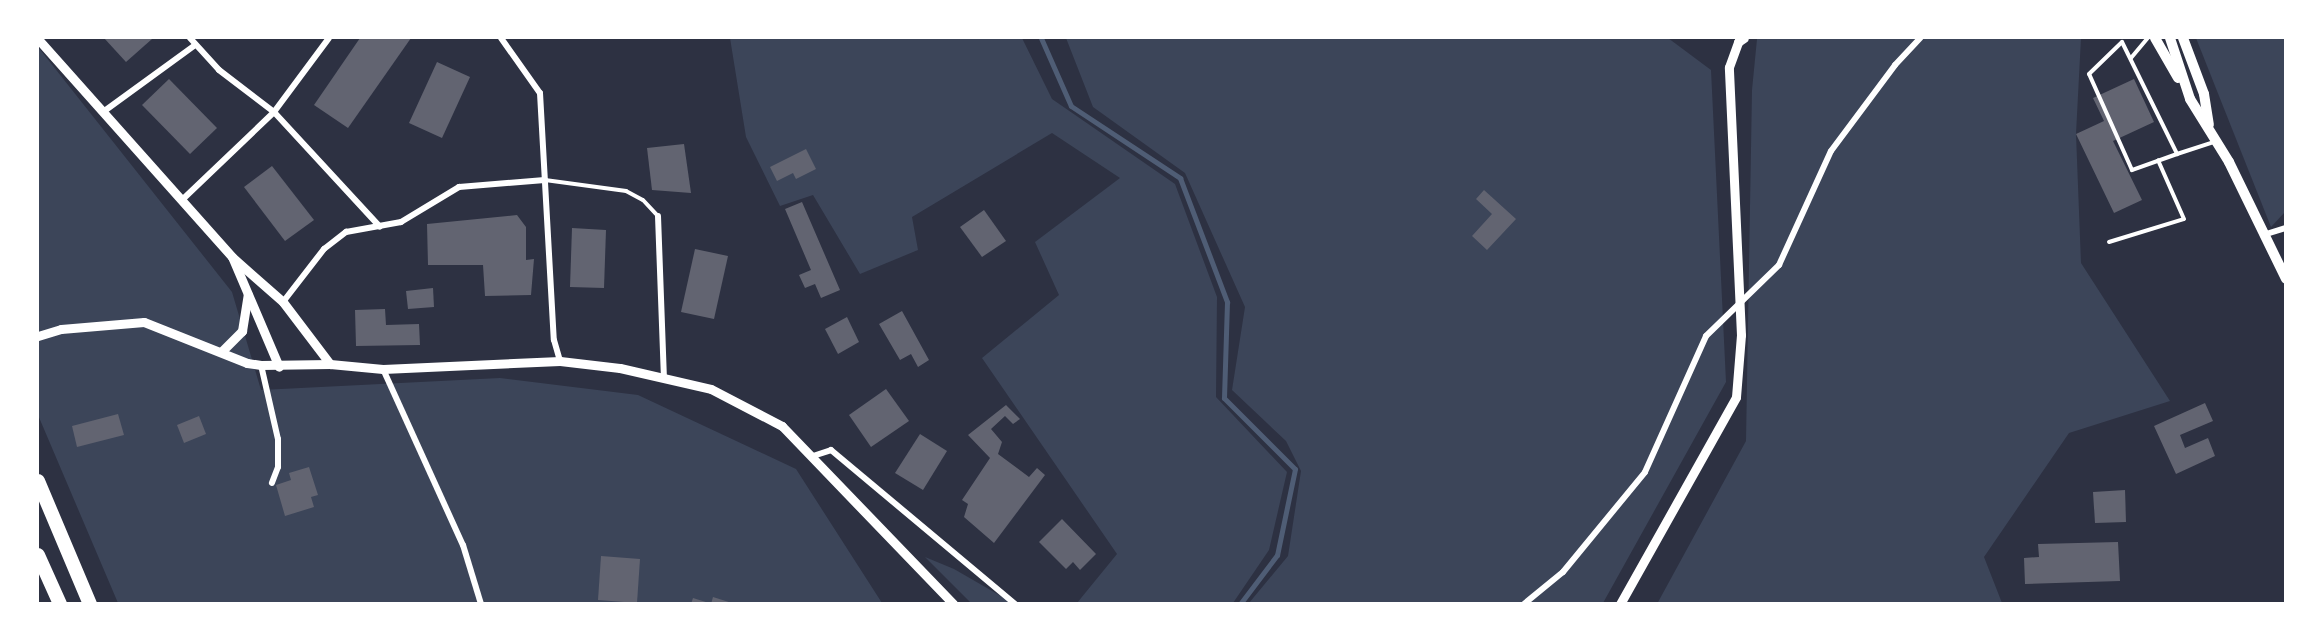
<!DOCTYPE html>
<style>
body{margin:0}
#map{position:relative;width:2323px;height:641px;overflow:hidden;background:#2d3142;font-family:Arial,sans-serif}
div>[style]{position:absolute}
.green>*{inset:0;background:#3c4559}
.stream>*{height:5px;margin:-2.5px;padding:0 2.5px;transform-origin:2.5px;border-radius:2.5px;background:#4f5d75}
.building>*{inset:0;background:#626471}
.service>*{height:4px;margin:-2px;padding:0 2px;transform-origin:2px;border-radius:2px;background:#fff}
.minor>*{height:6px;margin:-3px;padding:0 3px;transform-origin:3px;border-radius:3px;background:#fff}
.tertiary>*{height:9px;margin:-4.5px;padding:0 4.5px;transform-origin:4.5px;border-radius:4.5px;background:#fff}
.secondary>*{height:10px;margin:-5px;padding:0 5px;transform-origin:5px;border-radius:5px;background:#fff}
.motorway>*{height:14px;margin:-7px;padding:0 7px;transform-origin:7px;border-radius:7px;background:#fff}
span{translate:-50% -50%;white-space:nowrap;text-align:center;line-height:1.15;-webkit-text-stroke:6px #fff;paint-order:stroke}
.frame{position:absolute;inset:0;border:39px solid #fff;pointer-events:none}
</style>
<div id="map">
<div class="green">
<i style="clip-path:polygon(730px 38px,1022px 38px,1052px 99px,1175px 184px,1217px 297px,1216px 397px,1287px 472px,1269px 550px,1233px 603px,1077px 603px,1117px 554px,982px 358px,1059px 295px,1035px 242px,1120px 178px,1052px 133px,912px 217px,918px 250px,860px 274px,813px 195px,780px 206px,746px 137px)"></i>
<i style="clip-path:polygon(1066px 38px,1668px 38px,1711px 70px,1726px 382px,1603px 603px,1249px 603px,1288px 556px,1301px 471px,1286px 441px,1232px 390px,1245px 307px,1185px 173px,1093px 107px)"></i>
<i style="clip-path:polygon(2081px 38px,2076px 134px,2081px 263px,2170px 401px,2069px 433px,1984px 557px,2002px 603px,1657px 604px,1746px 441px,1752px 90px,1757px 39px)"></i>
<i style="clip-path:polygon(2196px 38px,2285px 38px,2285px 212px,2271px 227px)"></i>
<i style="clip-path:polygon(38px 47px,232px 292px,261px 390px,500px 378px,638px 395px,796px 469px,882px 603px,118px 603px,38px 415px)"></i>
<i style="clip-path:polygon(925px 557px,954px 569px,1013px 603px,971px 603px)"></i>
</div>
<div class="stream">
<i style="left:1041px;top:38px;width:74px;rotate:66.2deg"></i>
<i style="left:1071px;top:106px;width:131px;rotate:33.4deg"></i>
<i style="left:1180px;top:178px;width:133px;rotate:69.2deg"></i>
<i style="left:1227px;top:302px;width:96px;rotate:91.8deg"></i>
<i style="left:1224px;top:398px;width:100px;rotate:45deg"></i>
<i style="left:1295px;top:469px;width:88px;rotate:101.8deg"></i>
<i style="left:1277px;top:555px;width:61px;rotate:127.1deg"></i>
</div>
<div class="building">
<i style="clip-path:polygon(104px 38px,151px 38px,152px 39px,126px 62px)"></i>
<i style="clip-path:polygon(360px 38px,411px 38px,348px 128px,314px 105px)"></i>
<i style="clip-path:polygon(437px 62px,470px 77px,442px 138px,409px 123px)"></i>
<i style="clip-path:polygon(169px 79px,217px 128px,190px 154px,142px 105px)"></i>
<i style="clip-path:polygon(2134px 79px,2154px 122px,2113px 141px,2142px 200px,2114px 213px,2076px 134px,2104px 121px,2093px 98px)"></i>
<i style="clip-path:polygon(684px 144px,691px 193px,652px 190px,647px 148px)"></i>
<i style="clip-path:polygon(806px 149px,816px 169px,796px 179px,793px 173px,777px 181px,770px 167px)"></i>
<i style="clip-path:polygon(272px 166px,314px 220px,285px 241px,244px 187px)"></i>
<i style="clip-path:polygon(1484px 190px,1516px 219px,1487px 250px,1472px 236px,1492px 214px,1476px 199px)"></i>
<i style="clip-path:polygon(802px 202px,840px 290px,821px 298px,815px 284px,805px 288px,799px 275px,811px 270px,785px 209px)"></i>
<i style="clip-path:polygon(984px 210px,1006px 241px,982px 257px,960px 227px)"></i>
<i style="clip-path:polygon(517px 215px,526px 227px,526px 260px,534px 259px,531px 295px,485px 296px,483px 265px,428px 265px,427px 224px)"></i>
<i style="clip-path:polygon(572px 228px,606px 230px,604px 288px,570px 287px)"></i>
<i style="clip-path:polygon(695px 249px,728px 256px,714px 319px,681px 312px)"></i>
<i style="clip-path:polygon(433px 288px,434px 307px,408px 309px,406px 291px)"></i>
<i style="clip-path:polygon(385px 309px,386px 325px,419px 324px,420px 345px,356px 346px,355px 310px)"></i>
<i style="clip-path:polygon(902px 311px,929px 360px,918px 367px,911px 354px,900px 360px,879px 324px)"></i>
<i style="clip-path:polygon(847px 317px,859px 342px,838px 354px,825px 329px)"></i>
<i style="clip-path:polygon(886px 389px,909px 421px,871px 447px,849px 415px)"></i>
<i style="clip-path:polygon(2205px 403px,2213px 421px,2180px 435px,2185px 448px,2208px 438px,2215px 456px,2176px 474px,2154px 426px)"></i>
<i style="clip-path:polygon(1006px 405px,1020px 419px,1013px 424px,1005px 416px,991px 429px,1002px 442px,998px 454px,1029px 477px,1037px 468px,1045px 475px,994px 543px,964px 517px,968px 504px,962px 500px,990px 458px,968px 435px)"></i>
<i style="clip-path:polygon(118px 414px,124px 435px,77px 447px,72px 426px)"></i>
<i style="clip-path:polygon(199px 416px,206px 434px,184px 443px,177px 425px)"></i>
<i style="clip-path:polygon(920px 434px,947px 451px,923px 490px,895px 473px)"></i>
<i style="clip-path:polygon(309px 467px,318px 495px,311px 497px,314px 507px,285px 516px,276px 485px,291px 480px,289px 473px)"></i>
<i style="clip-path:polygon(2125px 490px,2126px 522px,2095px 523px,2093px 492px)"></i>
<i style="clip-path:polygon(1062px 519px,1096px 554px,1080px 570px,1073px 562px,1066px 569px,1039px 542px)"></i>
<i style="clip-path:polygon(2118px 542px,2120px 581px,2025px 584px,2024px 558px,2039px 557px,2038px 544px)"></i>
<i style="clip-path:polygon(601px 556px,640px 559px,637px 603px,598px 600px)"></i>
<i style="clip-path:polygon(713px 597px,732px 603px,732px 604px,711px 604px)"></i>
<i style="clip-path:polygon(693px 598px,709px 603px,709px 604px,691px 604px)"></i>
</div>
<div class="service">
<i style="left:2122px;top:42px;width:125px;rotate:63.8deg"></i>
<i style="left:2177px;top:154px;width:48px;rotate:160.4deg"></i>
<i style="left:2132px;top:170px;width:105px;rotate:-114.1deg"></i>
<i style="left:2089px;top:74px;width:46px;rotate:-44.1deg"></i>
<i style="left:2131px;top:58px;width:26px;rotate:-50deg"></i>
<i style="left:2177px;top:154px;width:40px;rotate:-18deg"></i>
<i style="left:545px;top:180px;width:82px;rotate:7.7deg"></i>
<i style="left:626px;top:191px;width:19px;rotate:28deg"></i>
<i style="left:643px;top:200px;width:22px;rotate:47deg"></i>
<i style="left:2109px;top:242px;width:78px;rotate:-17deg"></i>
<i style="left:2184px;top:219px;width:64px;rotate:-113.8deg"></i>
</div>
<div class="minor">
<i style="left:190px;top:38px;width:43px;rotate:47.8deg"></i>
<i style="left:219px;top:70px;width:69px;rotate:37.4deg"></i>
<i style="left:274px;top:112px;width:156px;rotate:47.3deg"></i>
<i style="left:501px;top:38px;width:67px;rotate:54.7deg"></i>
<i style="left:540px;top:93px;width:247px;rotate:86.8deg"></i>
<i style="left:554px;top:340px;width:22px;rotate:74deg"></i>
<i style="left:103px;top:112px;width:112px;rotate:-36deg"></i>
<i style="left:182px;top:200px;width:127px;rotate:-43.7deg"></i>
<i style="left:274px;top:112px;width:92px;rotate:-53.4deg"></i>
<i style="left:658px;top:216px;width:162px;rotate:87.9deg"></i>
<i style="left:2263px;top:235px;width:24px;rotate:-17deg"></i>
<i style="left:283px;top:302px;width:67px;rotate:-52.3deg"></i>
<i style="left:324px;top:249px;width:28px;rotate:-38deg"></i>
<i style="left:346px;top:232px;width:56px;rotate:-10.3deg"></i>
<i style="left:401px;top:222px;width:68px;rotate:-31.1deg"></i>
<i style="left:459px;top:187px;width:86px;rotate:-4.7deg"></i>
<i style="left:261px;top:365px;width:76px;rotate:77.1deg"></i>
<i style="left:278px;top:439px;width:28px;rotate:90deg"></i>
<i style="left:278px;top:467px;width:17px;rotate:111deg"></i>
<i style="left:383px;top:369px;width:193px;rotate:65.6deg"></i>
<i style="left:463px;top:545px;width:62px;rotate:73deg"></i>
<i style="left:813px;top:456px;width:19px;rotate:-18deg"></i>
<i style="left:831px;top:450px;width:240px;rotate:39.9deg"></i>
<i style="left:1524px;top:604px;width:50px;rotate:-39.4deg"></i>
<i style="left:1563px;top:572px;width:129px;rotate:-50.6deg"></i>
<i style="left:1645px;top:472px;width:149px;rotate:-65.8deg"></i>
<i style="left:1706px;top:336px;width:102px;rotate:-44.2deg"></i>
<i style="left:1779px;top:265px;width:125px;rotate:-65.5deg"></i>
<i style="left:1831px;top:151px;width:107px;rotate:-53.3deg"></i>
<i style="left:1895px;top:65px;width:37px;rotate:-47deg"></i>
</div>
<div class="tertiary">
<i style="left:38px;top:39px;width:292px;rotate:48.3deg"></i>
<i style="left:232px;top:257px;width:68px;rotate:41.4deg"></i>
<i style="left:283px;top:302px;width:78px;rotate:52.8deg"></i>
<i style="left:233px;top:259px;width:117px;rotate:66.9deg"></i>
<i style="left:38px;top:336px;width:24px;rotate:-17deg"></i>
<i style="left:61px;top:329px;width:83px;rotate:-4.8deg"></i>
<i style="left:144px;top:322px;width:111px;rotate:21.7deg"></i>
<i style="left:247px;top:363px;width:14px;rotate:8deg"></i>
<i style="left:261px;top:365px;width:69px;rotate:-0.8deg"></i>
<i style="left:330px;top:364px;width:53px;rotate:5.4deg"></i>
<i style="left:383px;top:369px;width:177px;rotate:-2.6deg"></i>
<i style="left:560px;top:361px;width:60px;rotate:6.7deg"></i>
<i style="left:620px;top:368px;width:93px;rotate:13deg"></i>
<i style="left:711px;top:389px;width:80px;rotate:27.5deg"></i>
<i style="left:782px;top:426px;width:247px;rotate:46.1deg"></i>
<i style="left:221px;top:352px;width:30px;rotate:-45deg"></i>
<i style="left:242px;top:331px;width:37px;rotate:-81deg"></i>
<i style="left:1620px;top:604px;width:237px;rotate:-60.7deg"></i>
<i style="left:1736px;top:397px;width:62px;rotate:-85.4deg"></i>
<i style="left:1741px;top:335px;width:268px;rotate:-92.6deg"></i>
<i style="left:1729px;top:67px;width:27px;rotate:-70deg"></i>
<i style="left:1738px;top:42px;width:7px;rotate:-34deg"></i>
</div>
<div class="secondary">
<i style="left:2155px;top:38px;width:46px;rotate:60.1deg"></i>
<i style="left:2170px;top:38px;width:64px;rotate:71.8deg"></i>
<i style="left:2190px;top:99px;width:74px;rotate:58.2deg"></i>
<i style="left:2229px;top:162px;width:130px;rotate:64deg"></i>
<i style="left:2183px;top:38px;width:60px;rotate:69.4deg"></i>
<i style="left:2204px;top:94px;width:31px;rotate:81deg"></i>
</div>
<div class="motorway">
<i style="left:38px;top:481px;width:134px;rotate:67.1deg"></i>
<i style="left:38px;top:555px;width:54px;rotate:65.8deg"></i>
</div>
<div class="frame"></div>
</div>
